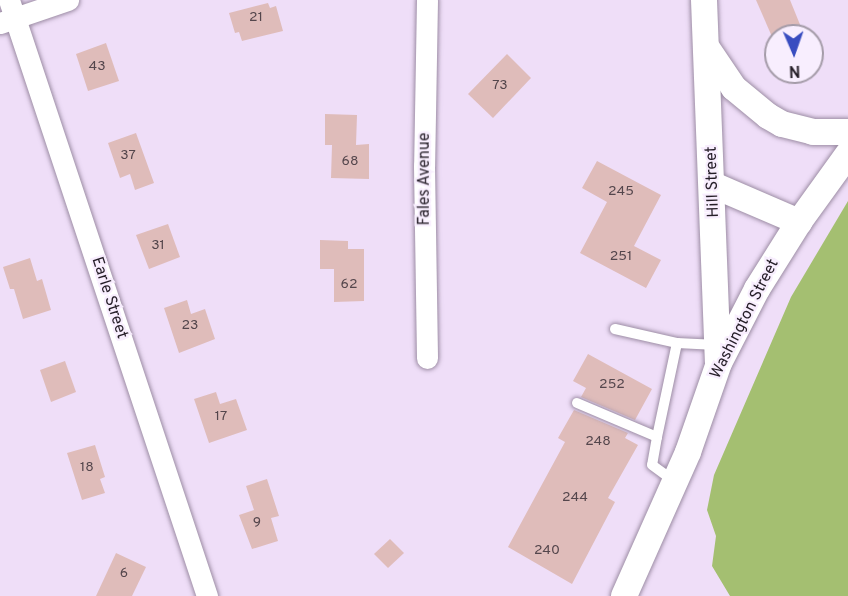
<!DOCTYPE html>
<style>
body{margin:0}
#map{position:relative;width:848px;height:596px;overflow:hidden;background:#efdef8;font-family:Overpass,sans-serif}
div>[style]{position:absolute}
.forest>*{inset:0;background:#a4bf71}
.building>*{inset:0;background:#dfbcba}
.roads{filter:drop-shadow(0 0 2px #9d8da5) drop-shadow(0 0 2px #9d8da5)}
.service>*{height:10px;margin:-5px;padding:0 5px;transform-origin:5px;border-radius:5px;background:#fff}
.minor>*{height:21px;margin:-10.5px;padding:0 10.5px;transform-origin:10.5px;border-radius:10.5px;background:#fff}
.tertiary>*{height:26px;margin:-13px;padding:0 13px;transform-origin:13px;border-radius:13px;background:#fff}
span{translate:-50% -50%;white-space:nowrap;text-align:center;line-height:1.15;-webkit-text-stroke:4.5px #f8eefe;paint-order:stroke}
.number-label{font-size:14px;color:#54464c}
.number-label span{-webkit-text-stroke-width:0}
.street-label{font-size:16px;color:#251e28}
.north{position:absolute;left:764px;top:24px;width:60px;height:60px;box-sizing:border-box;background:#f8eefe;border:2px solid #a49ba8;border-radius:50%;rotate:178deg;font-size:16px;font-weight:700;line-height:24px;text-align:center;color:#251e28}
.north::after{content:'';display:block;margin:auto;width:21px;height:27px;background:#394dc0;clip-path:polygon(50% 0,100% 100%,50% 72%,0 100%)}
</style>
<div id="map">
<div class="forest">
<i style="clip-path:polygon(848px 201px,848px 596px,730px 596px,712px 566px,716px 536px,707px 510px,714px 475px,791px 297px)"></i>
</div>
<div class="building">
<i style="clip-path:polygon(756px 0,790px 0,801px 27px,773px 39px)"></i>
<i style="clip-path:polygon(268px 3px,270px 8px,276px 6px,283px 31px,242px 41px,239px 32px,235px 33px,229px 13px)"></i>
<i style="clip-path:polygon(106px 43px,119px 81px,88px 91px,76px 54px)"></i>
<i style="clip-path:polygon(507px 54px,531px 78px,493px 118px,468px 94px)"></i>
<i style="clip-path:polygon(325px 114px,357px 115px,356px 145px,369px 144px,369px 179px,331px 178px,332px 145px,325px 145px)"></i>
<i style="clip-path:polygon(136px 133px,154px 183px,135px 190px,130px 174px,120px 178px,108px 143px)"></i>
<i style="clip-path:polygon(597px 161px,661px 195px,634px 246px,661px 260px,646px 288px,580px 253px,607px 202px,582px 188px)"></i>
<i style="clip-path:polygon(168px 224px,180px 257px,149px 269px,136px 235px)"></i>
<i style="clip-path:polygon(320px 240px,348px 241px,348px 249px,364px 249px,364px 301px,334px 302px,334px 269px,320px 269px)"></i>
<i style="clip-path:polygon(30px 258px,37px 281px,42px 279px,51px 310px,23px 319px,14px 289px,10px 289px,3px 267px)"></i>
<i style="clip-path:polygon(187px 300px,191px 314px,205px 309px,215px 339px,179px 353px,164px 308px)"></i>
<i style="clip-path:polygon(588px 354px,652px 389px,635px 420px,581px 397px,586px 388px,573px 381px)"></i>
<i style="clip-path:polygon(65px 361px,76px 392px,51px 402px,40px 370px)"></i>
<i style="clip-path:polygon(216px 392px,220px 404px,236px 399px,247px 430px,209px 443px,194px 399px)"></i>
<i style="clip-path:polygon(574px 410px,628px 433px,625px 438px,638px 445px,608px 498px,615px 502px,572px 584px,508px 547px,565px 442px,558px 438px)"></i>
<i style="clip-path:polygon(95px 445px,105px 477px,100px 479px,105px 493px,82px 500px,67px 453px)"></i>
<i style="clip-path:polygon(267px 479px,279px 516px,271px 518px,278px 541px,252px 549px,239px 515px,254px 510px,246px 486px)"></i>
<i style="clip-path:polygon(390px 539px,404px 553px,388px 568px,374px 554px)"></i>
<i style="clip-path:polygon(116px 553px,146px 567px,132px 596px,96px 596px)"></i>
</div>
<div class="roads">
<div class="service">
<i style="left:615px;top:329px;width:64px;rotate:12.7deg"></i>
<i style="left:677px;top:343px;width:40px;rotate:2.9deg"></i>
<i style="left:577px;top:403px;width:87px;rotate:23deg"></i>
<i style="left:657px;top:437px;width:96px;rotate:-78deg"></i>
<i style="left:657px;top:437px;width:28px;rotate:100deg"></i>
<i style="left:652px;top:465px;width:27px;rotate:36deg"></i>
</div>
<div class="minor">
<i style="left:9px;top:0;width:628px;rotate:71.62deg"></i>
<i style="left:427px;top:0;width:166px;rotate:91deg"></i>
<i style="left:424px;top:166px;width:192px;rotate:89.1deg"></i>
<i style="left:0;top:23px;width:72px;rotate:-18.7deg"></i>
</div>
<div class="tertiary">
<i style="left:704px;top:0;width:362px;rotate:87.8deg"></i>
<i style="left:707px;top:48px;width:48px;rotate:56deg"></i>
<i style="left:734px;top:88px;width:44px;rotate:39.5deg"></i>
<i style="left:768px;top:116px;width:16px;rotate:30deg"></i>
<i style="left:782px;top:124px;width:32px;rotate:14deg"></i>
<i style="left:813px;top:132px;width:35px"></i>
<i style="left:713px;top:185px;width:94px;rotate:23.3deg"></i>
<i style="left:624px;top:596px;width:158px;rotate:-66deg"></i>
<i style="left:688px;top:452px;width:94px;rotate:-70.8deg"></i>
<i style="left:719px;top:363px;width:83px;rotate:-62.8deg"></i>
<i style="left:757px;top:289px;width:79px;rotate:-57.9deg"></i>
<i style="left:799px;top:222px;width:84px;rotate:-54.2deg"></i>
</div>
</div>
<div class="number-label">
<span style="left:256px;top:18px">21</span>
<span style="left:97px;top:67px">43</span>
<span style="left:500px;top:86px">73</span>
<span style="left:128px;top:156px">37</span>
<span style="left:350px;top:162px">68</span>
<span style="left:621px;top:192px">245</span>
<span style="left:158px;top:246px">31</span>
<span style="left:621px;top:257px">251</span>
<span style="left:349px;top:285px">62</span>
<span style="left:190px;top:326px">23</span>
<span style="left:612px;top:385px">252</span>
<span style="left:221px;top:417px">17</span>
<span style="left:598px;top:442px">248</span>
<span style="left:87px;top:468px">18</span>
<span style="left:575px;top:498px">244</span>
<span style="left:257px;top:523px">9</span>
<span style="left:547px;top:551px">240</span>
<span style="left:124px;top:574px">6</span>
</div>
<div class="street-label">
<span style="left:425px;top:179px;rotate:-90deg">Fales Avenue</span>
<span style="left:713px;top:182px;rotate:-92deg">Hill Street</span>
<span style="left:109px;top:298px;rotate:72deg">Earle Street</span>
<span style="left:745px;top:319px;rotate:-63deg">Washington Street</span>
</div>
<div class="north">N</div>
</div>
